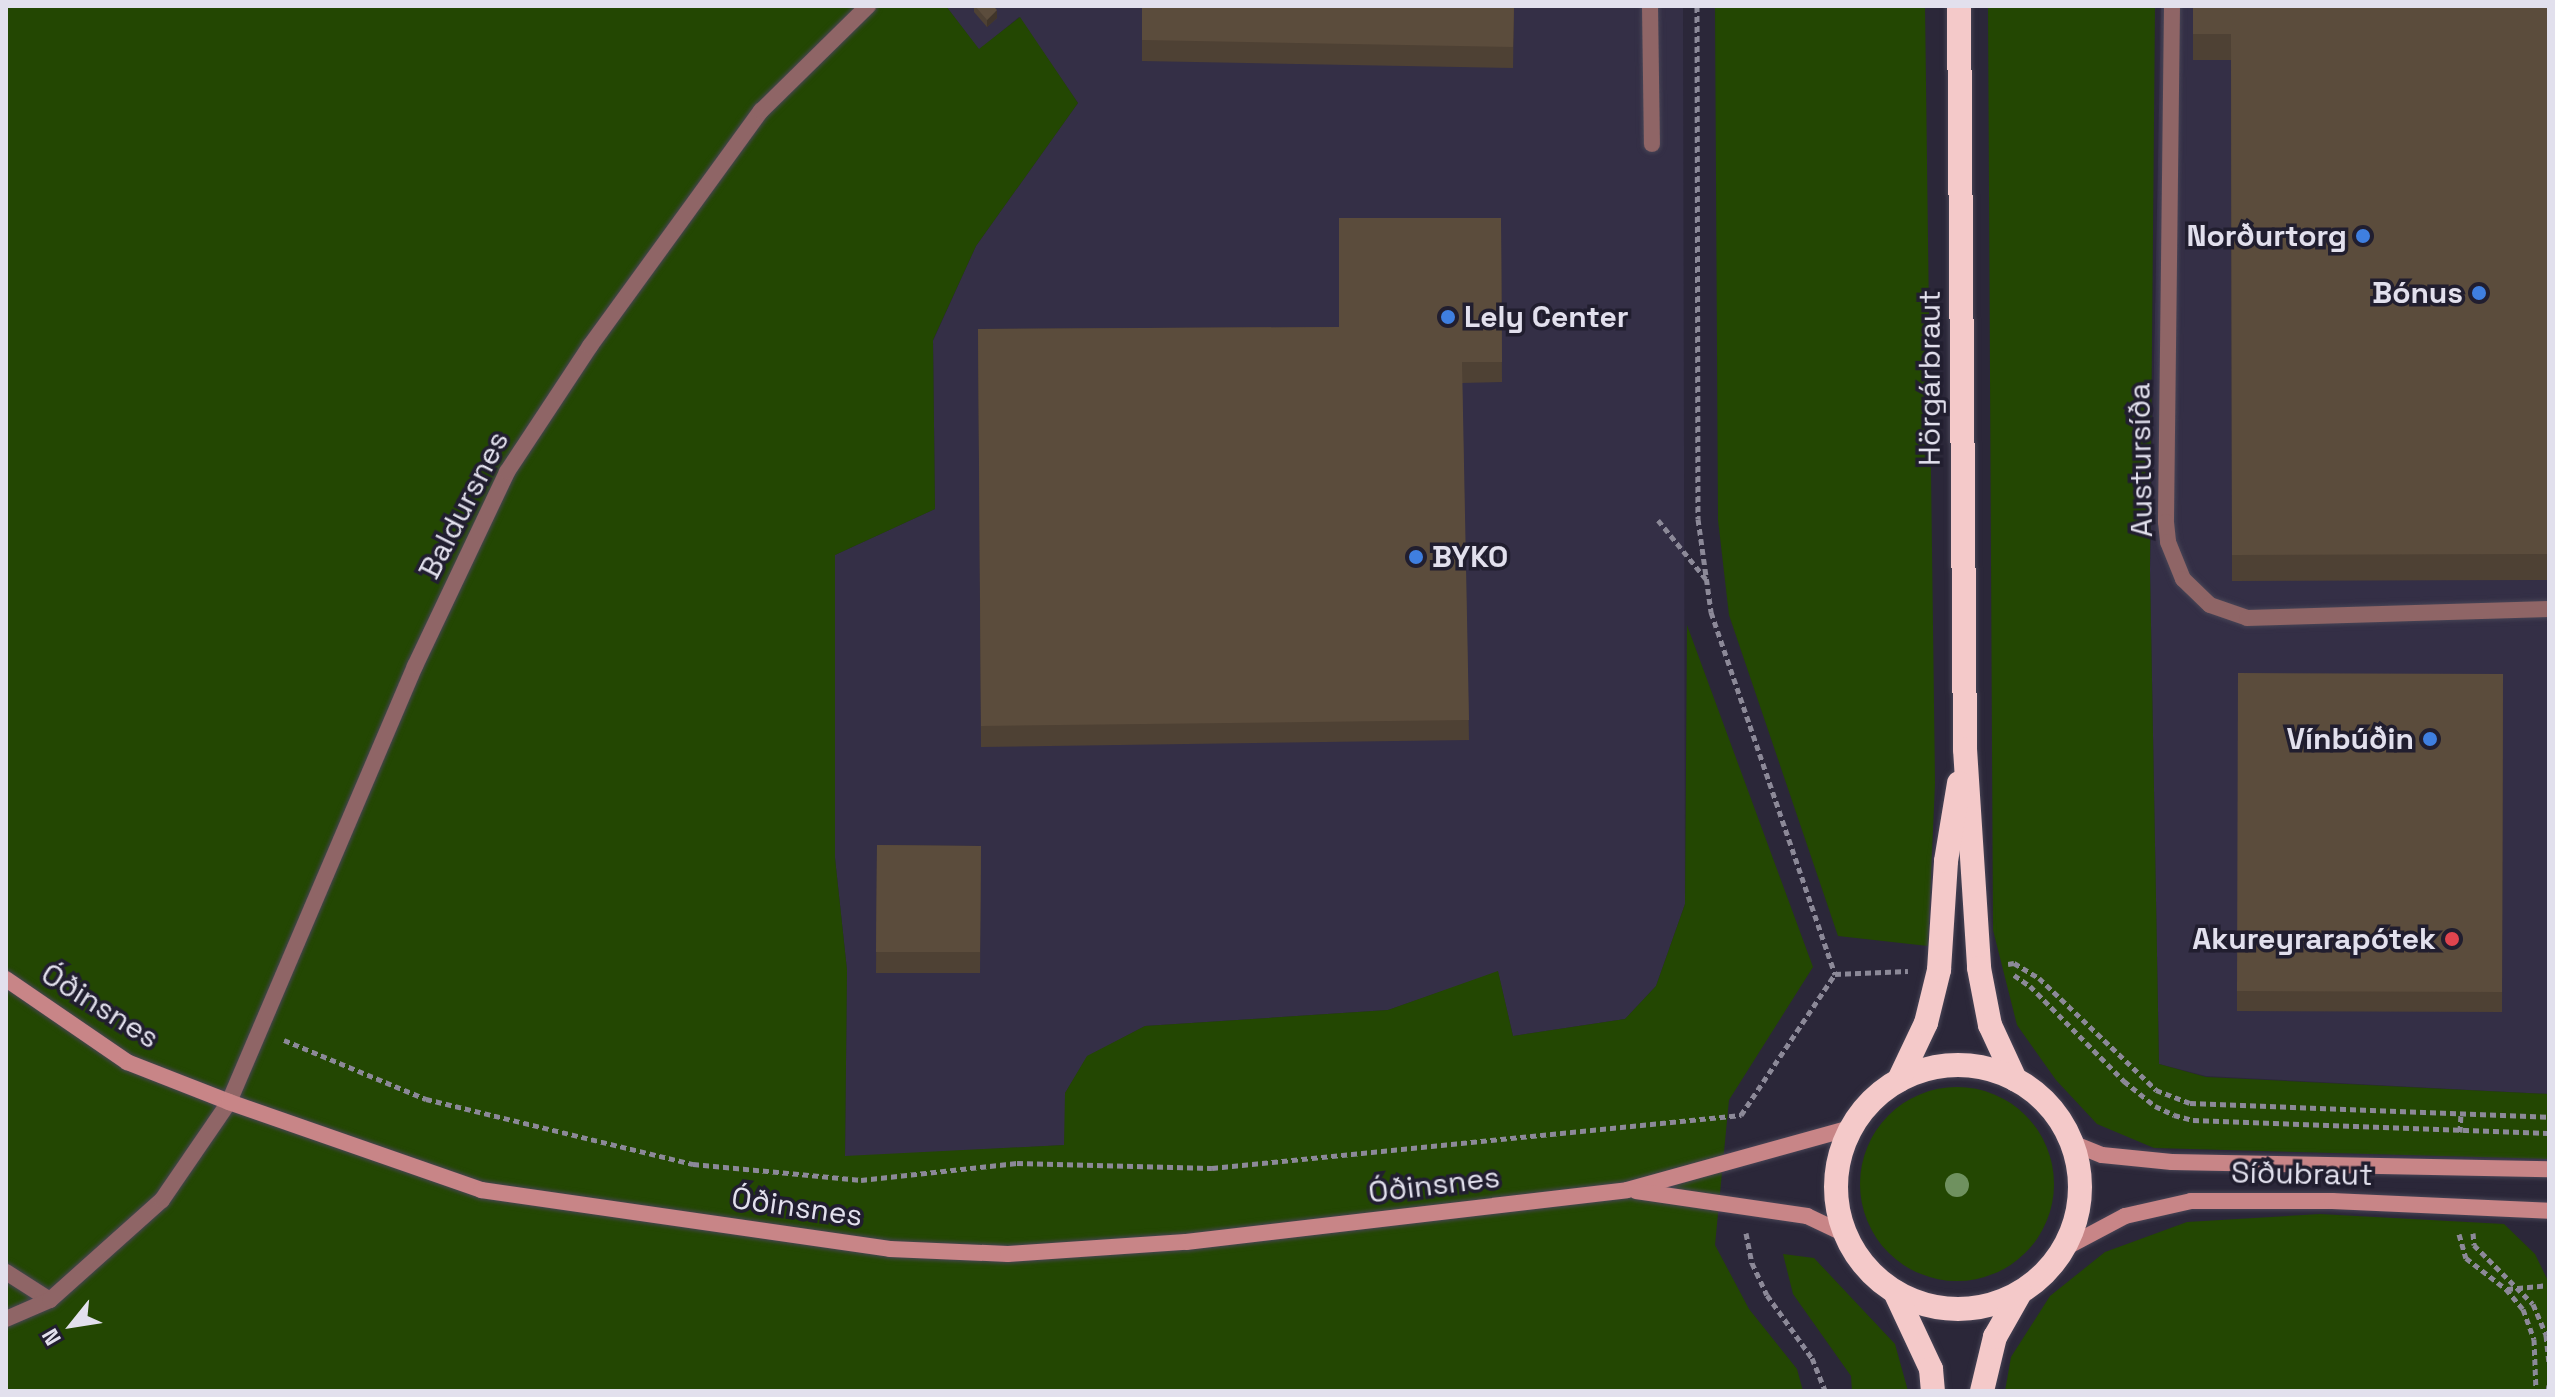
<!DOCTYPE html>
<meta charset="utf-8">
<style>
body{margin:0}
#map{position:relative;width:2555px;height:1397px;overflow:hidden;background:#2b2739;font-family:"Space Grotesk",sans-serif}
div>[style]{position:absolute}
.built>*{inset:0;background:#342f46}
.green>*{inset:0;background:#234702}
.round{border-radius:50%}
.path>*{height:5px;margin-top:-2.5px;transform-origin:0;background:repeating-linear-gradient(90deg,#8c8998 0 6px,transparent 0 10px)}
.roads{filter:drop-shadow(0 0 2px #484556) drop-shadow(0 0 2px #484556)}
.lane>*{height:16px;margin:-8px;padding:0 8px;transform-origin:8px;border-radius:8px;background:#8f6566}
.street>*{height:16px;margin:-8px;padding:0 8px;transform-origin:8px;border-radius:8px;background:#8f6566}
.secondary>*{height:16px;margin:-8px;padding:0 8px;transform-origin:8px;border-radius:8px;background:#c88587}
.highway>*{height:24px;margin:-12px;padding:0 12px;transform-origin:12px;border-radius:12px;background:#f4c9c9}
.highway>.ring{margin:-12px;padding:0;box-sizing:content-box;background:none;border:24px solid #f4c9c9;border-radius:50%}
.trees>*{width:24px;height:24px;margin:-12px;border-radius:50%;background:#6f915f}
.wall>*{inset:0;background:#4e4134}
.shaded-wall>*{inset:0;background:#40352a}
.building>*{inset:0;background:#5b4c3c}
.dots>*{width:22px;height:22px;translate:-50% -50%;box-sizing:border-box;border:4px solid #211e2f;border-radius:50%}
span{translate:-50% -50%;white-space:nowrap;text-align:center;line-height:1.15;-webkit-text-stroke:7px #211e2f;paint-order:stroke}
.poi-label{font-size:30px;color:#e2e0ed;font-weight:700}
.right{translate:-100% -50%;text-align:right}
.left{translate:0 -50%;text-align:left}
.street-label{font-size:30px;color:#e2e0ed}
.frame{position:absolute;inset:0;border:8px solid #e2e0ed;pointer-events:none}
.north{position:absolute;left:32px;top:1285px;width:80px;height:80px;-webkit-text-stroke:6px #211e2f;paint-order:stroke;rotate:240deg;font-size:22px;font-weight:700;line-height:32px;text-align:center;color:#e2e0ed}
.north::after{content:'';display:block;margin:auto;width:28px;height:36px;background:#e2e0ed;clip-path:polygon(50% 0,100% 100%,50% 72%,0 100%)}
</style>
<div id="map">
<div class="built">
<i style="clip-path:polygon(946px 6px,1683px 6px,1685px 904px,1656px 986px,1625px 1019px,1513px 1036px,1498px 972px,1388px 1010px,1145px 1026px,1087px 1057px,1065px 1093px,1065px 1145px,845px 1157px,847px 970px,835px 858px,835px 555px,935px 509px,933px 341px,976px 246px,1078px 103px,1019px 17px,979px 50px)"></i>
<i style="clip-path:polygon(2161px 6px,2549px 6px,2549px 1094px,2206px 1076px,2159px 1064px,2150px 570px)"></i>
</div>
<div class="green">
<i style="clip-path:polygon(6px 6px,946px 6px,979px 49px,1020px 17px,1078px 103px,976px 246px,933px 340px,935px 509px,835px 555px,835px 858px,847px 970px,845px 1156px,1064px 1145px,1065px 1093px,1087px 1056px,1145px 1026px,1388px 1010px,1498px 971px,1513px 1036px,1625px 1019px,1656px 986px,1685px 904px,1687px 625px,1813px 967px,1729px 1100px,1715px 1245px,1749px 1309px,1797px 1369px,1803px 1391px,6px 1391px)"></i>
<i style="clip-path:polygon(1715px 6px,1925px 6px,1935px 783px,1928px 946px,1838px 936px,1729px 615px,1718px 520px)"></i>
<i style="clip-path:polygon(1988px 6px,2155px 6px,2150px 570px,2159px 1064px,2206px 1077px,2549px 1094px,2549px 1159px,2154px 1148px,2097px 1124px,2056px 1080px,2017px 1025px,1993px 930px)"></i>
<i class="round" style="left:1860px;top:1087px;width:194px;height:194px"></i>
<i style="clip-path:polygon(2320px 1214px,2504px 1224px,2535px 1254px,2549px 1283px,2549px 1391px,2005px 1391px,2011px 1357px,2050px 1296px,2105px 1252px,2187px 1222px)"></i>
<i style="clip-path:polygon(1783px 1254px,1814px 1258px,1895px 1344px,1908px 1391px,1852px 1391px,1851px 1376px,1793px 1294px)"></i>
</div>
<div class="path">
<i style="left:1697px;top:6px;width:513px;rotate:89.89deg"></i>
<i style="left:1698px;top:519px;width:94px;rotate:82deg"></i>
<i style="left:1711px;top:612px;width:383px;rotate:71.1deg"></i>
<i style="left:1835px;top:974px;width:73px;rotate:-2.4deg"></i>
<i style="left:1658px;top:520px;width:76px;rotate:50.9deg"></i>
<i style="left:2008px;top:964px;width:6px;rotate:-9deg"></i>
<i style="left:2014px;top:963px;width:29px;rotate:31deg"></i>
<i style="left:2039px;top:978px;width:162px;rotate:43.7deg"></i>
<i style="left:2156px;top:1090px;width:36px;rotate:21deg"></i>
<i style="left:2190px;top:1103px;width:359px;rotate:2.2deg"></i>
<i style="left:2014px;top:975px;width:19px;rotate:35deg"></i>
<i style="left:2030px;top:986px;width:134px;rotate:45.3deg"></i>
<i style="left:2124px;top:1081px;width:40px;rotate:39deg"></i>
<i style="left:2155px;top:1106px;width:21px;rotate:25deg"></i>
<i style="left:2174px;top:1115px;width:20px;rotate:15deg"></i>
<i style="left:2193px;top:1120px;width:356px;rotate:2.1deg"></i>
<i style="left:284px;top:1040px;width:154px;rotate:22.6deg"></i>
<i style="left:426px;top:1099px;width:275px;rotate:13.7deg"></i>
<i style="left:693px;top:1164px;width:169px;rotate:5.4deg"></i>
<i style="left:861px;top:1180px;width:157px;rotate:-6.2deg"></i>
<i style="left:1017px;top:1163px;width:195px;rotate:1.5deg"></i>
<i style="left:1212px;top:1168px;width:532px;rotate:-5.72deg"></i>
<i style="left:1741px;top:1115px;width:169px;rotate:-56.3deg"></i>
<i style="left:2460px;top:1132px;width:19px;rotate:-87deg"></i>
<i style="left:1746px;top:1233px;width:31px;rotate:79deg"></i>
<i style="left:1752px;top:1263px;width:35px;rotate:65deg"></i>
<i style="left:1767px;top:1295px;width:77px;rotate:54.5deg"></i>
<i style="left:1812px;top:1358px;width:35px;rotate:68deg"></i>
<i style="left:2473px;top:1233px;width:12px;rotate:85deg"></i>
<i style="left:2474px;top:1245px;width:83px;rotate:45deg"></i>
<i style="left:2533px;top:1304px;width:34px;rotate:67deg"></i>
<i style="left:2546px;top:1335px;width:30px;rotate:84deg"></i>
<i style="left:2459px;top:1234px;width:25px;rotate:74deg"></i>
<i style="left:2466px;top:1258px;width:51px;rotate:37.8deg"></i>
<i style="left:2506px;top:1289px;width:26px;rotate:50deg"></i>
<i style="left:2523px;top:1309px;width:32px;rotate:70deg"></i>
<i style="left:2534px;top:1339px;width:52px;rotate:87.8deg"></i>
<i style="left:2507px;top:1289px;width:42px;rotate:-5.4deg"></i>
<i style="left:2548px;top:1391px;width:6px;rotate:-81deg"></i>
</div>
<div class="roads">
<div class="lane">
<i style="left:1650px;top:6px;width:138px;rotate:89.2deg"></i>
<i style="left:2172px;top:6px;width:516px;rotate:90.67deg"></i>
<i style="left:2166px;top:522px;width:20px;rotate:84deg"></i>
<i style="left:2168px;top:542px;width:40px;rotate:68deg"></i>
<i style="left:2183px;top:579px;width:37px;rotate:44deg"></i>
<i style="left:2210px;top:605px;width:39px;rotate:19deg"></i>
<i style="left:2247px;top:618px;width:302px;rotate:-1.7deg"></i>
<i style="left:6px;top:1272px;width:52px;rotate:32.5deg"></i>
<i style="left:6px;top:1319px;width:48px;rotate:-23.4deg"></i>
<i style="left:50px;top:1300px;width:150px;rotate:-41.8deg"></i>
<i style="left:162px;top:1200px;width:119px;rotate:-55.6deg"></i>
</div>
<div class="street">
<i style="left:229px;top:1102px;width:474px;rotate:-66.9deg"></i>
<i style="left:415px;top:666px;width:215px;rotate:-64.6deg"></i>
<i style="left:507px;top:472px;width:151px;rotate:-56.6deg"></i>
<i style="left:590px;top:346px;width:291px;rotate:-54deg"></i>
<i style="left:761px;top:111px;width:150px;rotate:-44.5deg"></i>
</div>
<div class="secondary">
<i style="left:6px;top:979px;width:147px;rotate:34.4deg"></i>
<i style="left:127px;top:1062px;width:110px;rotate:21.4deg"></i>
<i style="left:229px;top:1102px;width:267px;rotate:19.2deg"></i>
<i style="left:481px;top:1190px;width:413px;rotate:8.2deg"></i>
<i style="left:890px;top:1249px;width:118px;rotate:2.4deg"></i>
<i style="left:1008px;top:1254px;width:178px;rotate:-3.9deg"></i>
<i style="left:1186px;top:1242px;width:444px;rotate:-6.7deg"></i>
<i style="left:1627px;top:1190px;width:232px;rotate:-15.5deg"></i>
<i style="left:2072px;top:1143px;width:32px;rotate:22deg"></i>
<i style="left:2102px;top:1155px;width:70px;rotate:5.7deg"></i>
<i style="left:2172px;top:1162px;width:377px;rotate:1.1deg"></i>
<i style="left:1636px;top:1191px;width:173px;rotate:8.3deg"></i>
<i style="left:1807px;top:1216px;width:42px;rotate:25.3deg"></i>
<i style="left:2063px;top:1249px;width:70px;rotate:-28deg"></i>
<i style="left:2125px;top:1216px;width:68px;rotate:-12.8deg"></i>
<i style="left:2191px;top:1201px;width:141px"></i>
<i style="left:2332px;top:1201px;width:217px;rotate:2.6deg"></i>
</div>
<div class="highway">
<i style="left:1959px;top:6px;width:743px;rotate:89.54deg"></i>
<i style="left:1965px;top:749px;width:219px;rotate:86.3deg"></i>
<i style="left:1979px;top:968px;width:58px;rotate:79.1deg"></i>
<i style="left:1990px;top:1025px;width:60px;rotate:65.2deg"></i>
<i class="ring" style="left:1836px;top:1065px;width:220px;height:220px"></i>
<i style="left:1899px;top:1080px;width:63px;rotate:-64.7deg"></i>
<i style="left:1926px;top:1023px;width:55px;rotate:-76.2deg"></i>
<i style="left:1939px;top:970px;width:109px;rotate:-86.3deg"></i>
<i style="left:1946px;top:861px;width:79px;rotate:-80.5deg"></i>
<i style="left:1895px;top:1292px;width:85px;rotate:64.9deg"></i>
<i style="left:1931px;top:1369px;width:22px;rotate:85deg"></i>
<i style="left:1982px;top:1391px;width:56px;rotate:-76.5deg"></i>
<i style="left:1995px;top:1337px;width:51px;rotate:-60.4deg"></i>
</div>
</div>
<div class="trees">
<i style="left:1957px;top:1185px"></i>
</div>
<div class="wall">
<i style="clip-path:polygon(974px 6px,993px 6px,997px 18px,987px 27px,974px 12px)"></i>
<i style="clip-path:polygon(1142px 6px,1514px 6px,1513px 68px,1142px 61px)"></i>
<i style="clip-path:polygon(2193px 6px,2549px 6px,2549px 580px,2232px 581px,2231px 60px,2193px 60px)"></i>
<i style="clip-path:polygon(1501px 218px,1502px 382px,1462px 383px,1469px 740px,981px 747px,978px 329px,1339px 327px)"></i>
<i style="clip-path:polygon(2503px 674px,2502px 1012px,2237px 1011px,2237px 991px)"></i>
<i style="clip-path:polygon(877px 845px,981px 846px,980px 973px,876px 973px)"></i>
</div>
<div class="shaded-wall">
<i style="clip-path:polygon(997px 10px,997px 18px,987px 27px,987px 20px)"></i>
</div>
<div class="building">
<i style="clip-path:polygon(975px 6px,993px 6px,997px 10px,987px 20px)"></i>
<i style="clip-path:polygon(1142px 6px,1514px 6px,1513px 47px,1142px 40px)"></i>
<i style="clip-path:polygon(2193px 6px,2549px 6px,2549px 554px,2232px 555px,2231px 34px,2193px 34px)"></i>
<i style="clip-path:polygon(1339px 218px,1501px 218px,1502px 362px,1462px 362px,1469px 720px,981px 726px,978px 329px,1339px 327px)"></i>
<i style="clip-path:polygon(2238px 673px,2503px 674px,2502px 992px,2237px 991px)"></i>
<i style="clip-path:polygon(877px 845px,981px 846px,980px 952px,876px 952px)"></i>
</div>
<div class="dots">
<i style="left:2363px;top:236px;background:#3f7fe0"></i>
<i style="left:2479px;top:293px;background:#3f7fe0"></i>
<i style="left:1448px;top:317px;background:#3f7fe0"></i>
<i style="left:1416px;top:557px;background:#3f7fe0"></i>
<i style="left:2430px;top:739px;background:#3f7fe0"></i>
<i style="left:2452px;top:939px;background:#e0444e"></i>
</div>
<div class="poi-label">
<span class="right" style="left:2347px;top:236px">Norðurtorg</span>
<span class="right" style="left:2463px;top:293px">Bónus</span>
<span class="left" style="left:1464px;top:317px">Lely Center</span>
<span class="left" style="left:1432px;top:557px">BYKO</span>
<span class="right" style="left:2414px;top:739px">Vínbúðin</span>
<span class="right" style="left:2436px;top:939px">Akureyrarapótek</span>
</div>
<div class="street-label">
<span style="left:1930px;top:378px;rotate:-90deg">Hörgárbraut</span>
<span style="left:2141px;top:460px;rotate:-91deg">Austursíða</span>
<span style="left:464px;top:505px;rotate:-63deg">Baldursnes</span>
<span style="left:100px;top:1006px;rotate:32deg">Óðinsnes</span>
<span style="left:2302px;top:1174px;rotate:1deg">Síðubraut</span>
<span style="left:1434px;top:1185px;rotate:-7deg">Óðinsnes</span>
<span style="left:797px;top:1207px;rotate:8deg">Óðinsnes</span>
</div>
<div class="frame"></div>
<div class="north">N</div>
</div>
